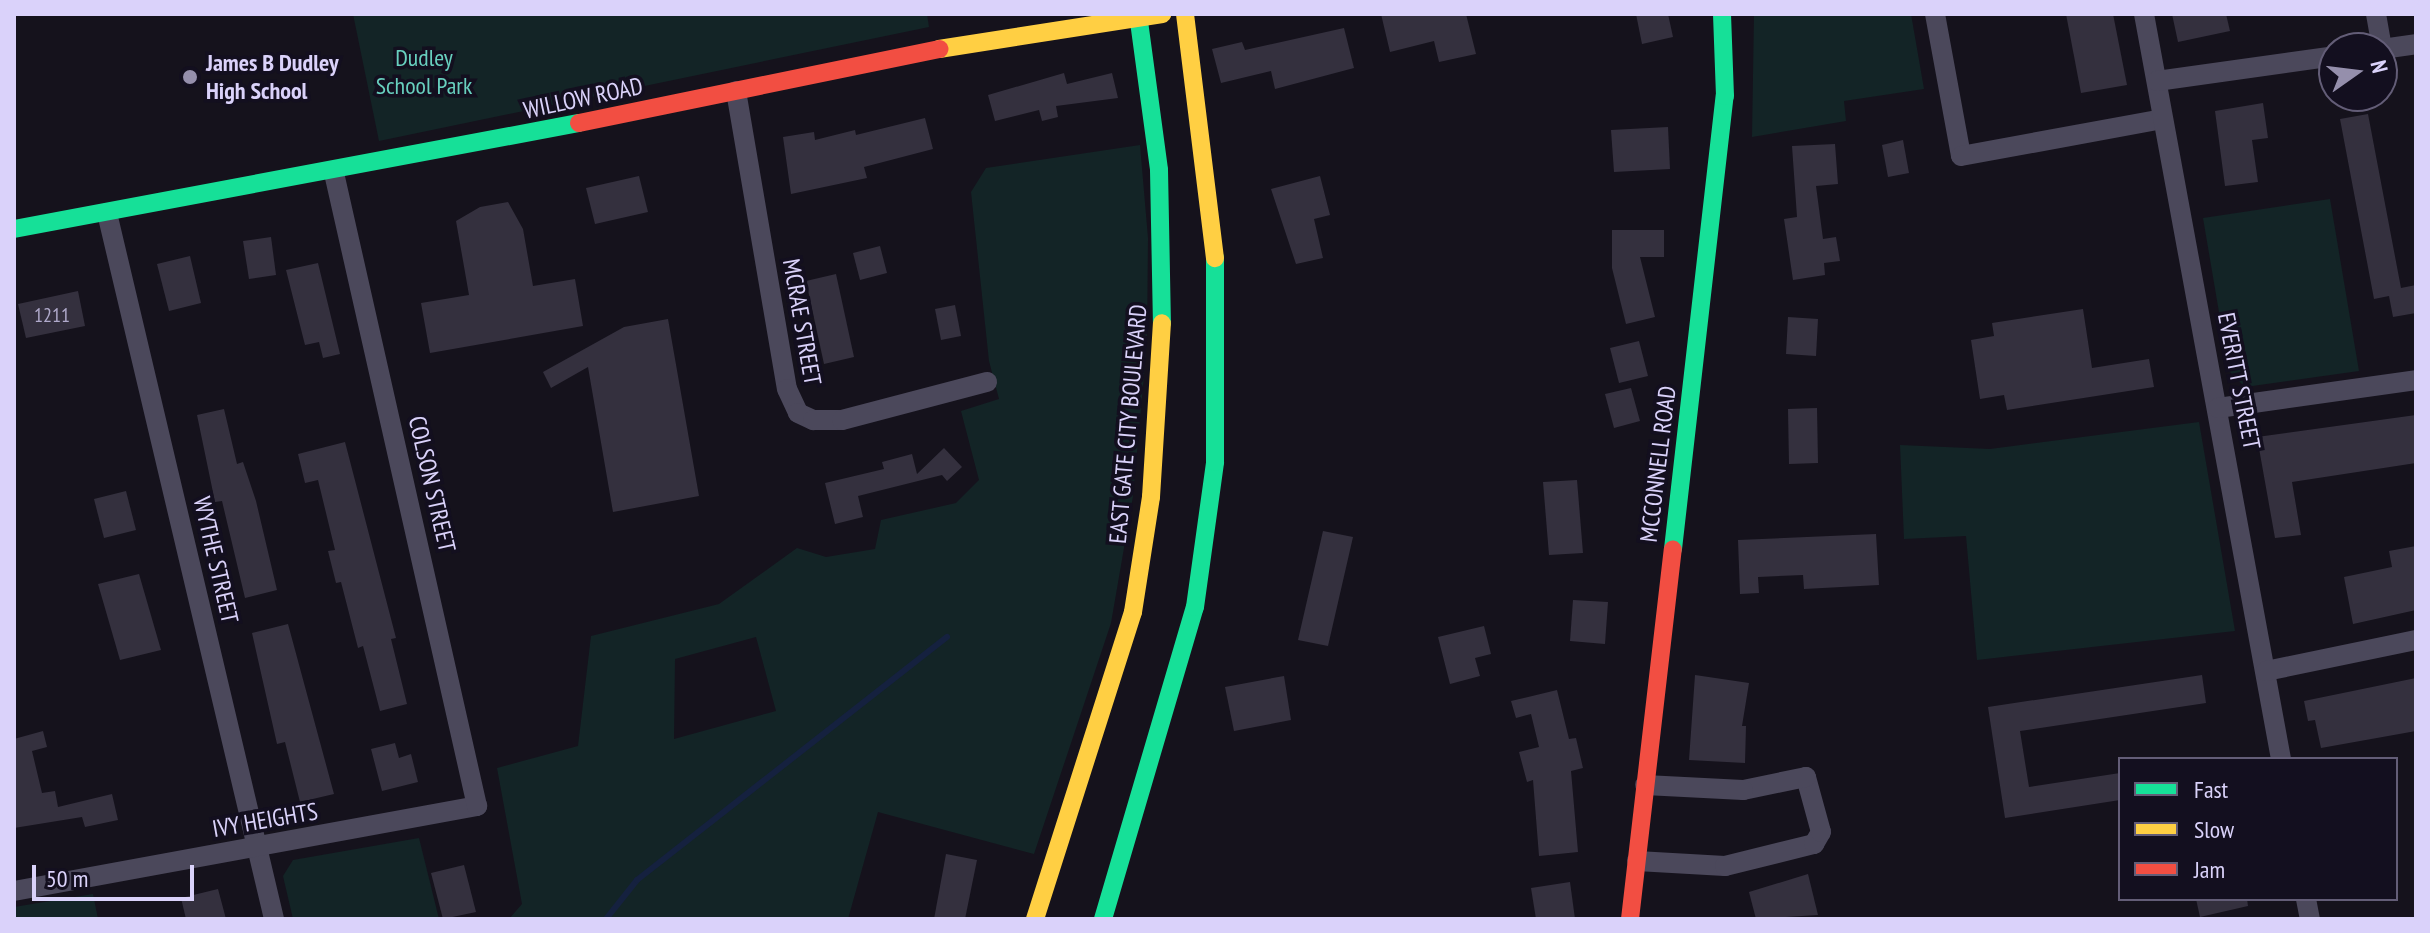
<!DOCTYPE html>
<style>
body{margin:0}
#map{position:relative;width:2430px;height:933px;overflow:hidden;background:#15121c;font-family:"PT Sans Narrow",sans-serif}
div>[style]{position:absolute}
.green>*{inset:0;background:#132426}
.stream>*{height:6px;margin:-3px;padding:0 3px;transform-origin:3px;border-radius:3px;background:#15213f}
.building>*{inset:0;background:#34303e}
.street>*{height:20px;margin:-10px;padding:0 10px;transform-origin:10px;border-radius:10px;background:#4b485b}
.fast>*{height:18px;margin:-9px;padding:0 9px;transform-origin:9px;border-radius:9px;background:#16e098}
.slow>*{height:18px;margin:-9px;padding:0 9px;transform-origin:9px;border-radius:9px;background:#ffcf43}
.jam>*{height:18px;margin:-9px;padding:0 9px;transform-origin:9px;border-radius:9px;background:#f24e42}
.dots>*{width:22px;height:22px;translate:-50% -50%;box-sizing:border-box;border:4px solid #130f1f;border-radius:50%}
span{translate:-50% -50%;white-space:nowrap;text-align:center;line-height:1.15;-webkit-text-stroke:7px #130f1f;paint-order:stroke}
.number-label{font-size:20px;color:#b0aacb}
.number-label span{-webkit-text-stroke-width:0}
.park-label{font-size:24px;color:#68d0bf}
.poi-label{font-size:24px;color:#dad2fa;font-weight:700}
.left{translate:0 -50%;text-align:left}
.street-label{font-size:24px;color:#dad2fa}
.frame{position:absolute;inset:0;border:16px solid #dad2fa;pointer-events:none}
.legend{position:absolute;left:2118px;top:757px;width:280px;height:144px;box-sizing:border-box;background:#130f1f;border:2px solid #635d77;margin:0;padding:10px 14px;list-style:none;font-size:24px;color:#dad2fa}
.legend li{display:flex;align-items:center;gap:16px;height:40px}
.legend b{width:40px;border:2px solid #635d77}
.north{position:absolute;left:2318px;top:32px;width:80px;height:80px;box-sizing:border-box;background:#130f1f;border:2px solid #635d77;border-radius:50%;rotate:76deg;font-size:22px;font-weight:700;line-height:32px;text-align:center;color:#dad2fa}
.north::after{content:'';display:block;margin:auto;width:28px;height:36px;background:#958fac;clip-path:polygon(50% 0,100% 100%,50% 72%,0 100%)}
.scale{position:absolute;left:32px;top:865px;width:162px;height:36px;box-sizing:border-box;border:4px solid #dad2fa;border-top:0;padding-left:10px;font-size:24px;line-height:28px;white-space:nowrap;color:#dad2fa;-webkit-text-stroke:6px #130f1f;paint-order:stroke}
</style>
<div id="map">
<div class="green">
<i style="clip-path:polygon(353px 14px,927px 14px,929px 27px,379px 141px)"></i>
<i style="clip-path:polygon(1754px 14px,1911px 14px,1924px 89px,1844px 101px,1846px 121px,1752px 137px)"></i>
<i style="clip-path:polygon(evenodd,1140px 145px,1148px 238px,1147px 342px,1133px 496px,1111px 623px,1034px 854px,878px 812px,848px 919px,509px 919px,522px 904px,497px 768px,578px 746px,591px 636px,719px 604px,797px 548px,826px 557px,875px 549px,881px 520px,956px 503px,979px 480px,961px 411px,999px 399px,989px 361px,971px 192px,986px 168px,1140px 145px,756px 637px,776px 711px,674px 739px,675px 659px,756px 637px)"></i>
<i style="clip-path:polygon(2330px 199px,2359px 371px,2245px 387px,2229px 371px,2203px 218px)"></i>
<i style="clip-path:polygon(2199px 422px,2235px 631px,1977px 660px,1966px 536px,1904px 539px,1900px 445px,1990px 449px)"></i>
<i style="clip-path:polygon(419px 838px,439px 919px,293px 919px,283px 876px,293px 860px)"></i>
<i style="clip-path:polygon(93px 894px,98px 919px,14px 919px,14px 907px)"></i>
</div>
<div class="stream">
<i style="left:606px;top:919px;width:50px;rotate:-51.5deg"></i>
<i style="left:637px;top:880px;width:394px;rotate:-38.1deg"></i>
</div>
<div class="building">
<i style="clip-path:polygon(1381px 14px,1466px 14px,1476px 54px,1439px 62px,1434px 41px,1390px 52px)"></i>
<i style="clip-path:polygon(1636px 14px,1668px 14px,1673px 37px,1642px 44px)"></i>
<i style="clip-path:polygon(2066px 14px,2113px 14px,2127px 85px,2081px 93px)"></i>
<i style="clip-path:polygon(2172px 14px,2226px 14px,2230px 31px,2178px 42px)"></i>
<i style="clip-path:polygon(1344px 28px,1354px 68px,1275px 89px,1271px 71px,1221px 83px,1212px 49px,1242px 42px,1245px 50px)"></i>
<i style="clip-path:polygon(1064px 73px,1067px 84px,1112px 73px,1118px 98px,1056px 106px,1058px 117px,1042px 121px,1039px 110px,995px 121px,988px 95px)"></i>
<i style="clip-path:polygon(2263px 103px,2268px 138px,2252px 140px,2258px 182px,2225px 186px,2215px 111px)"></i>
<i style="clip-path:polygon(2368px 114px,2401px 288px,2416px 285px,2416px 313px,2393px 317px,2389px 296px,2374px 299px,2340px 119px)"></i>
<i style="clip-path:polygon(925px 118px,933px 149px,864px 167px,867px 178px,791px 194px,783px 137px,814px 132px,815px 140px,855px 130px,856px 135px)"></i>
<i style="clip-path:polygon(1668px 127px,1670px 169px,1614px 172px,1611px 130px)"></i>
<i style="clip-path:polygon(1903px 140px,1909px 173px,1888px 177px,1882px 145px)"></i>
<i style="clip-path:polygon(1835px 144px,1838px 184px,1816px 186px,1823px 239px,1836px 237px,1840px 261px,1824px 263px,1825px 275px,1793px 280px,1784px 219px,1797px 217px,1792px 146px)"></i>
<i style="clip-path:polygon(639px 176px,648px 212px,595px 224px,586px 188px)"></i>
<i style="clip-path:polygon(1320px 176px,1330px 215px,1314px 219px,1323px 258px,1296px 264px,1271px 189px)"></i>
<i style="clip-path:polygon(508px 202px,523px 229px,533px 286px,575px 279px,583px 326px,430px 353px,421px 303px,469px 295px,456px 221px,480px 207px)"></i>
<i style="clip-path:polygon(1612px 230px,1664px 230px,1664px 257px,1640px 257px,1655px 317px,1626px 324px,1612px 268px)"></i>
<i style="clip-path:polygon(271px 237px,276px 275px,249px 279px,243px 241px)"></i>
<i style="clip-path:polygon(880px 246px,887px 273px,860px 280px,853px 253px)"></i>
<i style="clip-path:polygon(190px 256px,201px 303px,169px 311px,157px 264px)"></i>
<i style="clip-path:polygon(318px 263px,340px 354px,323px 358px,319px 342px,305px 345px,286px 270px)"></i>
<i style="clip-path:polygon(836px 274px,854px 357px,824px 364px,806px 281px)"></i>
<i style="clip-path:polygon(78px 291px,85px 326px,26px 338px,18px 304px)"></i>
<i style="clip-path:polygon(955px 305px,961px 336px,941px 340px,935px 309px)"></i>
<i style="clip-path:polygon(2083px 309px,2092px 368px,2149px 359px,2154px 387px,2007px 410px,2004px 395px,1980px 399px,1971px 340px,1994px 336px,1992px 323px)"></i>
<i style="clip-path:polygon(1788px 317px,1818px 319px,1816px 356px,1786px 354px)"></i>
<i style="clip-path:polygon(668px 319px,699px 496px,613px 512px,588px 367px,551px 388px,543px 372px,624px 327px)"></i>
<i style="clip-path:polygon(1639px 341px,1648px 376px,1619px 383px,1610px 348px)"></i>
<i style="clip-path:polygon(1631px 388px,1640px 421px,1614px 428px,1605px 394px)"></i>
<i style="clip-path:polygon(1817px 408px,1818px 463px,1789px 464px,1788px 409px)"></i>
<i style="clip-path:polygon(224px 409px,237px 464px,243px 462px,256px 501px,277px 590px,245px 598px,222px 501px,215px 502px,197px 415px)"></i>
<i style="clip-path:polygon(2416px 415px,2416px 463px,2292px 482px,2301px 535px,2275px 538px,2257px 437px)"></i>
<i style="clip-path:polygon(345px 442px,396px 638px,391px 639px,407px 704px,380px 711px,363px 646px,358px 648px,341px 582px,336px 583px,328px 551px,335px 550px,318px 480px,305px 483px,298px 454px)"></i>
<i style="clip-path:polygon(944px 448px,962px 467px,947px 481px,942px 475px,858px 496px,863px 517px,835px 524px,825px 483px,884px 469px,882px 462px,912px 454px,917px 474px)"></i>
<i style="clip-path:polygon(1577px 480px,1583px 553px,1549px 555px,1543px 482px)"></i>
<i style="clip-path:polygon(126px 491px,136px 530px,104px 538px,94px 499px)"></i>
<i style="clip-path:polygon(1323px 531px,1353px 537px,1328px 646px,1298px 640px)"></i>
<i style="clip-path:polygon(1876px 534px,1879px 585px,1804px 589px,1803px 575px,1758px 577px,1759px 593px,1740px 594px,1738px 540px)"></i>
<i style="clip-path:polygon(2416px 546px,2416px 610px,2353px 624px,2344px 577px,2392px 567px,2389px 551px)"></i>
<i style="clip-path:polygon(139px 574px,161px 650px,120px 660px,98px 584px)"></i>
<i style="clip-path:polygon(1573px 600px,1608px 602px,1605px 644px,1570px 641px)"></i>
<i style="clip-path:polygon(288px 624px,334px 794px,300px 802px,285px 742px,277px 744px,252px 633px)"></i>
<i style="clip-path:polygon(1484px 626px,1491px 654px,1475px 658px,1480px 676px,1450px 684px,1438px 637px)"></i>
<i style="clip-path:polygon(1695px 675px,1749px 683px,1742px 726px,1746px 726px,1745px 763px,1689px 760px)"></i>
<i style="clip-path:polygon(2202px 675px,2206px 703px,2020px 731px,2029px 787px,2120px 773px,2120px 800px,2005px 818px,1988px 707px)"></i>
<i style="clip-path:polygon(1284px 676px,1291px 720px,1234px 731px,1225px 687px)"></i>
<i style="clip-path:polygon(2416px 678px,2416px 731px,2321px 748px,2315px 720px,2308px 721px,2304px 701px)"></i>
<i style="clip-path:polygon(1557px 690px,1569px 739px,1576px 738px,1583px 768px,1571px 771px,1578px 852px,1539px 856px,1533px 780px,1527px 782px,1519px 752px,1539px 747px,1531px 714px,1516px 718px,1511px 701px)"></i>
<i style="clip-path:polygon(43px 731px,47px 747px,32px 751px,42px 793px,55px 791px,58px 807px,112px 794px,118px 820px,85px 827px,82px 817px,14px 828px,14px 739px)"></i>
<i style="clip-path:polygon(395px 743px,399px 758px,411px 754px,418px 782px,382px 791px,371px 749px)"></i>
<i style="clip-path:polygon(946px 854px,977px 860px,965px 919px,934px 919px)"></i>
<i style="clip-path:polygon(464px 865px,476px 912px,443px 919px,431px 873px)"></i>
<i style="clip-path:polygon(1808px 874px,1818px 915px,1756px 919px,1749px 892px)"></i>
<i style="clip-path:polygon(1570px 882px,1575px 919px,1536px 919px,1531px 888px)"></i>
<i style="clip-path:polygon(218px 889px,226px 919px,186px 919px,181px 898px)"></i>
<i style="clip-path:polygon(2196px 899px,2247px 899px,2248px 906px,2200px 917px)"></i>
</div>
<div class="street">
<i style="left:1935px;top:14px;width:144px;rotate:79.6deg"></i>
<i style="left:1961px;top:156px;width:205px;rotate:-10.4deg"></i>
<i style="left:2144px;top:14px;width:757px;rotate:79.58deg"></i>
<i style="left:2376px;top:14px;width:35px;rotate:80deg"></i>
<i style="left:2382px;top:49px;width:34px;rotate:-8deg"></i>
<i style="left:2157px;top:81px;width:179px;rotate:-8deg"></i>
<i style="left:736px;top:91px;width:302px;rotate:80.3deg"></i>
<i style="left:787px;top:389px;width:26px;rotate:65deg"></i>
<i style="left:798px;top:413px;width:17px;rotate:25deg"></i>
<i style="left:813px;top:420px;width:29px"></i>
<i style="left:842px;top:420px;width:150px;rotate:-14.7deg"></i>
<i style="left:107px;top:213px;width:725px;rotate:76.69deg"></i>
<i style="left:2218px;top:408px;width:200px;rotate:-8deg"></i>
<i style="left:2266px;top:671px;width:153px;rotate:-11.7deg"></i>
<i style="left:1637px;top:861px;width:88px;rotate:3.3deg"></i>
<i style="left:1725px;top:866px;width:92px;rotate:-13.9deg"></i>
<i style="left:1814px;top:844px;width:14px;rotate:-60deg"></i>
<i style="left:1821px;top:832px;width:57px;rotate:-105.3deg"></i>
<i style="left:1806px;top:777px;width:64px;rotate:168.3deg"></i>
<i style="left:1743px;top:790px;width:98px;rotate:-177.1deg"></i>
<i style="left:14px;top:891px;width:471px;rotate:-10.4deg"></i>
<i style="left:477px;top:806px;width:649px;rotate:-102.73deg"></i>
<i style="left:2306px;top:899px;width:20px;rotate:79deg"></i>
</div>
<div class="fast">
<i style="left:1138px;top:14px;width:157px;rotate:82.3deg"></i>
<i style="left:1159px;top:170px;width:153px;rotate:88.9deg"></i>
<i style="left:14px;top:229px;width:575px;rotate:-10.63deg"></i>
<i style="left:1673px;top:549px;width:456px;rotate:-83.5deg"></i>
<i style="left:1725px;top:96px;width:82px;rotate:-92.1deg"></i>
<i style="left:1103px;top:919px;width:325px;rotate:-73.6deg"></i>
<i style="left:1195px;top:607px;width:146px;rotate:-82.1deg"></i>
<i style="left:1215px;top:462px;width:204px;rotate:-90deg"></i>
</div>
<div class="slow">
<i style="left:1185px;top:14px;width:246px;rotate:83deg"></i>
<i style="left:939px;top:49px;width:226px;rotate:-8.9deg"></i>
<i style="left:1035px;top:919px;width:322px;rotate:-72.3deg"></i>
<i style="left:1133px;top:612px;width:116px;rotate:-81.1deg"></i>
<i style="left:1151px;top:497px;width:174px;rotate:-86.4deg"></i>
</div>
<div class="jam">
<i style="left:579px;top:123px;width:368px;rotate:-11.6deg"></i>
<i style="left:1630px;top:919px;width:372px;rotate:-83.4deg"></i>
</div>
<div class="dots">
<i style="left:190px;top:77px;background:#958fac"></i>
</div>
<div class="number-label">
<span style="left:52px;top:315px">1211</span>
</div>
<div class="park-label">
<span style="left:424px;top:72px">Dudley<br>School Park</span>
</div>
<div class="poi-label">
<span class="left" style="left:206px;top:77px">James B Dudley<br>High School</span>
</div>
<div class="street-label">
<span style="left:583px;top:98px;rotate:-12deg">WILLOW ROAD</span>
<span style="left:802px;top:322px;rotate:80deg">MCRAE STREET</span>
<span style="left:2239px;top:381px;rotate:79deg">EVERITT STREET</span>
<span style="left:1128px;top:424px;rotate:-85deg">EAST GATE CITY BOULEVARD</span>
<span style="left:1658px;top:464px;rotate:-83deg">MCCONNELL ROAD</span>
<span style="left:432px;top:484px;rotate:77deg">COLSON STREET</span>
<span style="left:216px;top:560px;rotate:77deg">WYTHE STREET</span>
<span style="left:265px;top:820px;rotate:-10deg">IVY HEIGHTS</span>
</div>
<div class="frame"></div>
<ul class="legend">
<li><b style="height:10px;background:#16e098"></b>Fast</li>
<li><b style="height:10px;background:#ffcf43"></b>Slow</li>
<li><b style="height:10px;background:#f24e42"></b>Jam</li>
</ul>
<div class="north">N</div>
<div class="scale">50 m</div>
</div>
